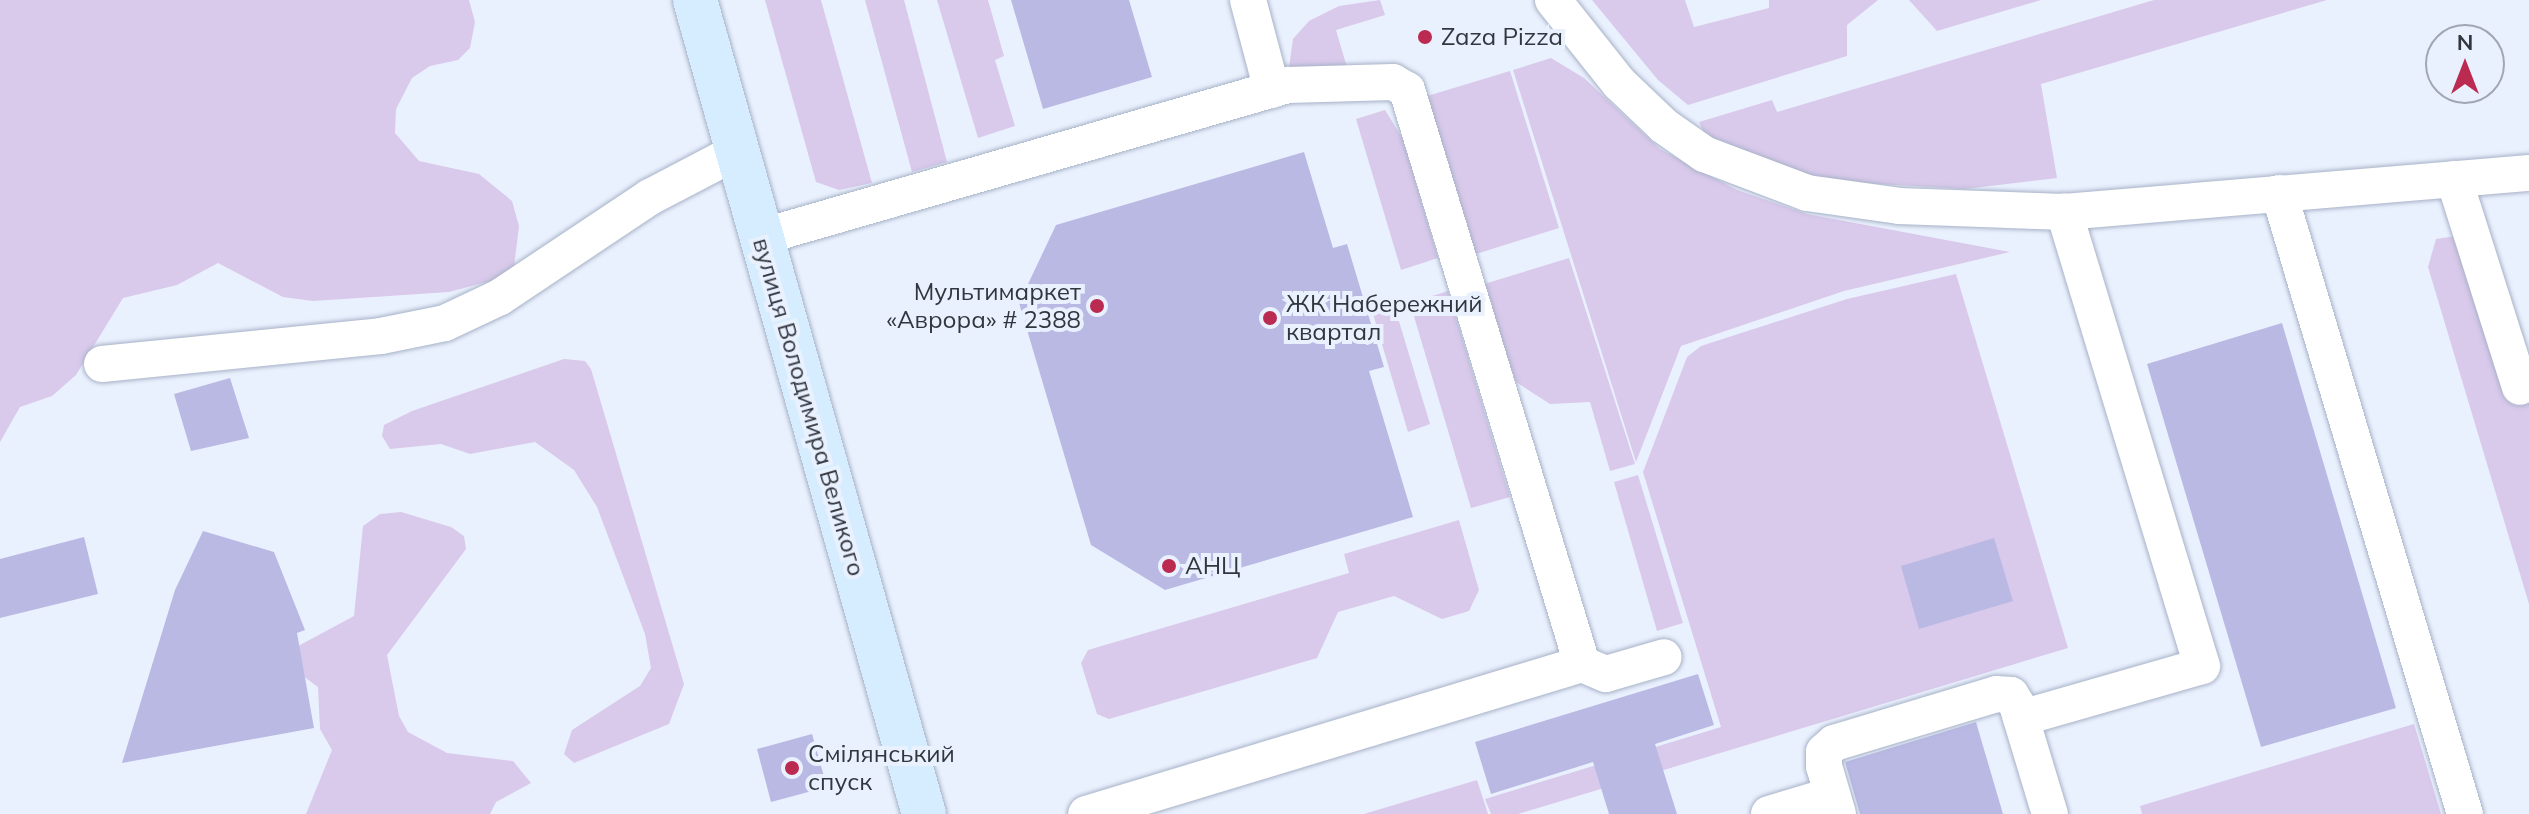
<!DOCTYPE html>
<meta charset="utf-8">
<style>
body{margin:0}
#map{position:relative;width:2529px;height:814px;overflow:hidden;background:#eaf1fe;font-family:Mulish,sans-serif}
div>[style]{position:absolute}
.green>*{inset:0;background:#d9c9eb}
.building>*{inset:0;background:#b9b9e4}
.roads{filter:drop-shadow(0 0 2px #a7b2c7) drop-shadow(0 0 2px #a7b2c7)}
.service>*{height:36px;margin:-18px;padding:0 18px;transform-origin:18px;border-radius:18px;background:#fff}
.secondary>*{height:44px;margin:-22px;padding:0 22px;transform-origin:22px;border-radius:22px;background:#d5edfe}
.dots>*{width:22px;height:22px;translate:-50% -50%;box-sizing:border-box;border:4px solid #eaf1fe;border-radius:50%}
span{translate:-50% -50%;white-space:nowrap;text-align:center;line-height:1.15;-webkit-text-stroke:8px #eaf1fe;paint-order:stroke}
.poi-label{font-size:24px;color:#32373f}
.left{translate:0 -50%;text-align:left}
.right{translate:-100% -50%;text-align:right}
.street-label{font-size:24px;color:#32373f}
.north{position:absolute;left:2425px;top:24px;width:80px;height:80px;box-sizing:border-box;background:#eaf1fe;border:2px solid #a0a7b2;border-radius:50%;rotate:0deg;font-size:22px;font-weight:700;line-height:32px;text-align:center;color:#32373f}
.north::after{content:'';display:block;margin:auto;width:28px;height:36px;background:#bb2b51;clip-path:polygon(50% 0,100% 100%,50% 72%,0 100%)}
</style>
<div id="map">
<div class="green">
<i style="clip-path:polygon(0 0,469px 0,475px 22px,470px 48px,458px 60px,430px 66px,412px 78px,396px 109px,395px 133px,419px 161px,479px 174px,512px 201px,519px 226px,513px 275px,449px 292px,313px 301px,283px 297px,218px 263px,177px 285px,123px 298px,76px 375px,52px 396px,20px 407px,0 442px)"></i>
<i style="clip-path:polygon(765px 0,821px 0,872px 183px,839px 190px,816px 182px)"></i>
<i style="clip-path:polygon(865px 0,904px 0,947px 162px,912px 172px)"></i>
<i style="clip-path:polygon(937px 0,988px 0,1004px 56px,995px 60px,1015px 126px,978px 138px)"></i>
<i style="clip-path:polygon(1380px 0,1385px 15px,1336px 30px,1348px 71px,1288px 74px,1293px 39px,1309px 21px,1339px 6px)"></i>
<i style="clip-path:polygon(1592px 0,1685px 0,1694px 27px,1769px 8px,1769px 0,1878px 0,1847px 25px,1847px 56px,1688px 105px,1658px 80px)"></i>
<i style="clip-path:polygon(1909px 0,2041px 0,1937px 31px)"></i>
<i style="clip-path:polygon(2154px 0,2327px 0,2041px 84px,2057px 178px,1965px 189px,1792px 179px,1710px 145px,1699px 122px,1772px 100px,1777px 112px)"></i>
<i style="clip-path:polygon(1551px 58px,1584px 78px,1660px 149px,1737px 190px,1807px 214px,2010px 252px,1844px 291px,1681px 346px,1636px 462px,1513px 70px)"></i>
<i style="clip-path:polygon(1510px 71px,1559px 228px,1473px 255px,1424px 97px)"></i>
<i style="clip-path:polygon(1385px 110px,1403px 139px,1438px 258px,1401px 270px,1356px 119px)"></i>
<i style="clip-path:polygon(2456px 236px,2529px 392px,2529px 604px,2428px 267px,2436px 239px)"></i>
<i style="clip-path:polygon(1569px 258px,1635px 464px,1610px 471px,1590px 402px,1550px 404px,1516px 382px,1481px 285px)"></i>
<i style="clip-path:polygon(1956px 274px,2068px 648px,1518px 814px,1491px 814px,1485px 799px,1721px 727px,1643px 472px,1687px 357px,1701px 346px,1847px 299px)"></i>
<i style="clip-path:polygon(1448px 291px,1510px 497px,1471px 508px,1410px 303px)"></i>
<i style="clip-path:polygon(1395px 308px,1430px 424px,1408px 432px,1373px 314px)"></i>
<i style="clip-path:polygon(564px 359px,585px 361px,591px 369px,684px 684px,669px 724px,574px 763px,564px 754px,572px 730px,640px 686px,651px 668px,645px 634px,597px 507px,574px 470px,535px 442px,470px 454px,441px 444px,390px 449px,382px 436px,384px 425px,412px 411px)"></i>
<i style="clip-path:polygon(1638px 475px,1683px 623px,1657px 631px,1614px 482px)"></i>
<i style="clip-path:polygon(401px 512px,451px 527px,464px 536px,466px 549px,387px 655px,399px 716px,408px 732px,447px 753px,513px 761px,531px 783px,496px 802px,490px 814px,306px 814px,332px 750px,320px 729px,318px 687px,291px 667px,287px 652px,354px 616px,363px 526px,380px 514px)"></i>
<i style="clip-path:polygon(1459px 520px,1479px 590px,1469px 611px,1442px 619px,1394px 596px,1338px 612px,1317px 658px,1109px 719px,1097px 714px,1081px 663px,1088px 650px,1349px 573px,1344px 554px)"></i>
<i style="clip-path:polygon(2414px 724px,2441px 814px,2142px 814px,2140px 806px)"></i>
<i style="clip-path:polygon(1477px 780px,1488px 814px,1364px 814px)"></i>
</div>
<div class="building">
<i style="clip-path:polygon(1011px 0,1129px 0,1152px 77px,1043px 109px)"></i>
<i style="clip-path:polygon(1304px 152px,1333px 248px,1347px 244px,1384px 367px,1369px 371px,1413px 517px,1165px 590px,1091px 545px,1019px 303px,1056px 225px)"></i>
<i style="clip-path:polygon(2282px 323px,2396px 708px,2261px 747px,2147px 364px)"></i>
<i style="clip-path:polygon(230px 378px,249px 438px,191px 451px,174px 394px)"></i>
<i style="clip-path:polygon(203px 531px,274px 552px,305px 630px,297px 633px,314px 728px,122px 763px,175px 590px)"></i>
<i style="clip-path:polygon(84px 537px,98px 594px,0 618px,0 559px)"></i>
<i style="clip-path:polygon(1994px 538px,2013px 601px,1919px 629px,1901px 566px)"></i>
<i style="clip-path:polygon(1698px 674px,1714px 725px,1655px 744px,1677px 814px,1609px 814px,1593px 762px,1491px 794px,1475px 742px)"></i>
<i style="clip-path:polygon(1976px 722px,2003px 814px,1860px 814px,1845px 762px)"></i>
<i style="clip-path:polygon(812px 734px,827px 787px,771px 802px,757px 749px)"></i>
</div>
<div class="roads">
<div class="service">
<i style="left:1248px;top:0;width:93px;rotate:75.1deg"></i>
<i style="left:1553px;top:0;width:106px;rotate:51.5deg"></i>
<i style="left:1619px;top:83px;width:62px;rotate:43.7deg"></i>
<i style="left:1664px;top:126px;width:49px;rotate:35deg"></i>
<i style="left:1704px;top:154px;width:110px;rotate:20.7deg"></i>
<i style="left:1807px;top:193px;width:93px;rotate:8deg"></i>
<i style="left:1899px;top:206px;width:165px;rotate:2.1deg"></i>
<i style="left:2064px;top:212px;width:467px;rotate:-4.8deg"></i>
<i style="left:2454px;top:179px;width:218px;rotate:72.4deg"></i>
<i style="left:2279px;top:193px;width:648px;rotate:73.33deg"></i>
<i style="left:761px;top:237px;width:548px;rotate:-16.09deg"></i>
<i style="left:1288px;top:85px;width:105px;rotate:-1.6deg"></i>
<i style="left:1393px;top:82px;width:16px;rotate:30deg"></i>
<i style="left:1407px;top:90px;width:600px;rotate:73.04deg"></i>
<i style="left:1582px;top:664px;width:518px;rotate:163.17deg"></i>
<i style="left:102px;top:364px;width:280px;rotate:-5.7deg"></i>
<i style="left:381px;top:336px;width:65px;rotate:-11.5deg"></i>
<i style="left:445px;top:323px;width:61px;rotate:-25.3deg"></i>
<i style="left:500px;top:297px;width:180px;rotate:-33.7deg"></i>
<i style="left:650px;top:197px;width:99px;rotate:-27.6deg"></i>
<i style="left:1582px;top:664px;width:26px;rotate:23deg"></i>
<i style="left:1606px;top:674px;width:60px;rotate:-16.3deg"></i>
<i style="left:2021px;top:718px;width:188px;rotate:-16deg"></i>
<i style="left:2202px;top:666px;width:475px;rotate:-106.9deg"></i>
<i style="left:1769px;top:814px;width:66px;rotate:-16.8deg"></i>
<i style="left:1838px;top:814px;width:50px;rotate:-106.3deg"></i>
<i style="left:1824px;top:766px;width:14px;rotate:-90deg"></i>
<i style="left:1824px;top:752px;width:13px;rotate:-42deg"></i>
<i style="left:1834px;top:743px;width:169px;rotate:-16.8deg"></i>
<i style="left:1996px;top:694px;width:15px;rotate:4deg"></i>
<i style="left:2011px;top:695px;width:12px;rotate:59deg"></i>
<i style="left:2017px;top:705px;width:114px;rotate:73.2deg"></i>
</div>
<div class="secondary">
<i style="left:695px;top:0;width:846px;rotate:74.29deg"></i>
</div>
</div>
<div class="dots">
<i style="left:1425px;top:37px;background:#bb2b51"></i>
<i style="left:1097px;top:306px;background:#bb2b51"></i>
<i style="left:1270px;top:318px;background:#bb2b51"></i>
<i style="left:1169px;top:566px;background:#bb2b51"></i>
<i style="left:792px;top:768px;background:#bb2b51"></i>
</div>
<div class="poi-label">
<span class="left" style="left:1441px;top:37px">Zaza Pizza</span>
<span class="right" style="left:1081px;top:306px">Мультимаркет<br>«Аврора» # 2388</span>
<span class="left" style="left:1286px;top:318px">ЖК Набережний<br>квартал</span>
<span class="left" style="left:1185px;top:566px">АНЦ</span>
<span class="left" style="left:808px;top:768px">Смілянський<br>спуск</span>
</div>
<div class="street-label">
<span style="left:809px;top:407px;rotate:74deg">вулиця Володимира Великого</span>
</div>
<div class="north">N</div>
</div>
